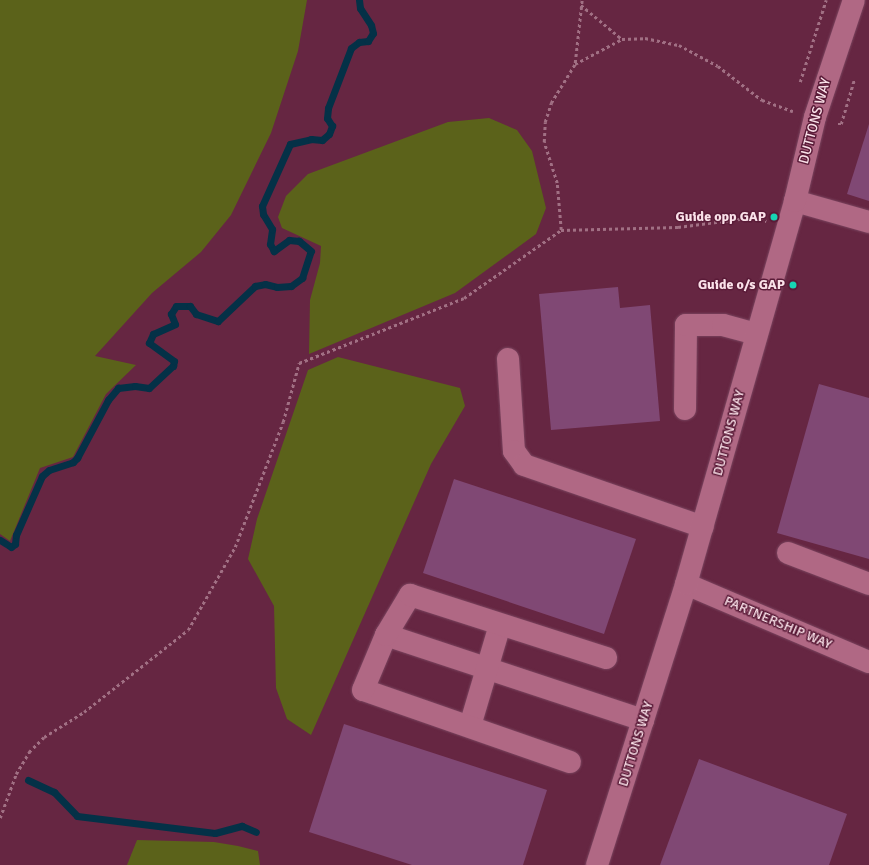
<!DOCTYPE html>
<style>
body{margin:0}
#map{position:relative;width:869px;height:865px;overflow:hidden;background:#662642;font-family:Signika,sans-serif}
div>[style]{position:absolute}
.green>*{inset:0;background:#5b621a}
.stream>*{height:7px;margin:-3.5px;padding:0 3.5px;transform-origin:3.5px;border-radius:3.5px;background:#043147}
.building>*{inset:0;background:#804874}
.path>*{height:2.5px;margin-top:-1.25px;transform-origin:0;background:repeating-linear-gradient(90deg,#a17084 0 3px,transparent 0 6px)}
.roads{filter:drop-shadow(0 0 1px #7a455f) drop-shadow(0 0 1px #7a455f)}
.minor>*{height:22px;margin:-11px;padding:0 11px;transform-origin:11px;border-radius:11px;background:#b06884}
.dots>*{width:11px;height:11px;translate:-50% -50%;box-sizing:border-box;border:2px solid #5a1b38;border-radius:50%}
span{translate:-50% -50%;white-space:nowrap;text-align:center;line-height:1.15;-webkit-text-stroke:3px #5a1b38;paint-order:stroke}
.street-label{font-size:14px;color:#fae1e9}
.poi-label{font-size:14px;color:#fae1e9;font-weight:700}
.right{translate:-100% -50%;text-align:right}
</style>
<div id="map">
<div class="green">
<i style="clip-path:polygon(0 0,307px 0,298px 51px,271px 133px,231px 215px,201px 252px,152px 293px,95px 356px,136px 365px,106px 394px,73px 457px,40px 468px,10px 541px,0 534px)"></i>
<i style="clip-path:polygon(489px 118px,517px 130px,532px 151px,546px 208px,536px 234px,455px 293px,309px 354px,310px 300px,320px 263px,321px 246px,282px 228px,278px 217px,286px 196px,308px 174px,448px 122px)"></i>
<i style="clip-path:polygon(338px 357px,460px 388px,465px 406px,431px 464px,311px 735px,287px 719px,276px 688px,274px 606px,248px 559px,257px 519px,308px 370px)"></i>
<i style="clip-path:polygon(137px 840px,214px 842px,238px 846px,258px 851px,260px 865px,127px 865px)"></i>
</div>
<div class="stream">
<i style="left:0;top:540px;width:13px;rotate:32deg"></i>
<i style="left:11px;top:547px;width:5px;rotate:-37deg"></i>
<i style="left:15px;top:544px;width:9px;rotate:-84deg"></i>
<i style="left:16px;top:535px;width:64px;rotate:-66.2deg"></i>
<i style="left:42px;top:476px;width:9px;rotate:-41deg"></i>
<i style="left:49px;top:470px;width:25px;rotate:-18deg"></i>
<i style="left:73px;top:462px;width:6px;rotate:-45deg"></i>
<i style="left:77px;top:458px;width:66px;rotate:-61.9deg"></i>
<i style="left:108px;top:400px;width:16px;rotate:-50deg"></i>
<i style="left:118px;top:388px;width:17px;rotate:-7deg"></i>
<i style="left:135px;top:386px;width:14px;rotate:8deg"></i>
<i style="left:149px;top:388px;width:33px;rotate:-43deg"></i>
<i style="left:173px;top:366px;width:5px;rotate:-79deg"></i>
<i style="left:174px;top:361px;width:31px;rotate:-144deg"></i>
<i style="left:149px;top:343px;width:10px;rotate:-66deg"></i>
<i style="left:153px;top:334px;width:24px;rotate:-24deg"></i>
<i style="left:175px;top:324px;width:11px;rotate:-112deg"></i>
<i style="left:171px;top:314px;width:9px;rotate:-58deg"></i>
<i style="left:176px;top:306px;width:14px"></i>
<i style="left:190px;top:306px;width:10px;rotate:53deg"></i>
<i style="left:196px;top:314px;width:23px;rotate:18deg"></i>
<i style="left:218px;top:321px;width:51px;rotate:-43.4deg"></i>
<i style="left:255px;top:286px;width:10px;rotate:-11deg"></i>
<i style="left:265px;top:284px;width:12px;rotate:14deg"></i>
<i style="left:277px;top:287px;width:14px;rotate:-4deg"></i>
<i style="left:291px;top:286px;width:14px;rotate:-36deg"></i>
<i style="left:302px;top:278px;width:28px;rotate:-72deg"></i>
<i style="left:311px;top:251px;width:16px;rotate:-140deg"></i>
<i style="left:299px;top:241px;width:10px;rotate:-174deg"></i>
<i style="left:289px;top:240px;width:19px;rotate:144deg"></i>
<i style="left:274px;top:251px;width:8px;rotate:-120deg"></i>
<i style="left:270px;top:244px;width:15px;rotate:-82deg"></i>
<i style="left:272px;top:229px;width:17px;rotate:-121deg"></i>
<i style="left:263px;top:214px;width:8px;rotate:-97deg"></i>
<i style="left:262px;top:206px;width:68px;rotate:-65.7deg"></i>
<i style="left:290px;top:144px;width:22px;rotate:-13deg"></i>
<i style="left:311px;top:139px;width:11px;rotate:5deg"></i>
<i style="left:322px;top:140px;width:9px;rotate:-41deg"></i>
<i style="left:329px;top:134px;width:9px;rotate:-69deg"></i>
<i style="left:332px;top:126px;width:9px;rotate:-122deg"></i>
<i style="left:327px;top:118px;width:10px;rotate:-84deg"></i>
<i style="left:328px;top:108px;width:64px;rotate:-69deg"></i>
<i style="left:351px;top:48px;width:10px;rotate:-37deg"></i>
<i style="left:359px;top:42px;width:9px;rotate:-6deg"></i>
<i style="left:368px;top:41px;width:9px;rotate:-58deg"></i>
<i style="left:373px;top:33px;width:8px;rotate:-104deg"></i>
<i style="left:371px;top:25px;width:20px;rotate:-123deg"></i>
<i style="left:360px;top:8px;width:8px;rotate:-97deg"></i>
<i style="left:28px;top:780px;width:29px;rotate:25deg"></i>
<i style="left:54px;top:792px;width:33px;rotate:46deg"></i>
<i style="left:77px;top:816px;width:139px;rotate:7deg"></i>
<i style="left:215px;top:833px;width:28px;rotate:-15deg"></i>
<i style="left:242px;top:826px;width:15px;rotate:23deg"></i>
</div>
<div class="building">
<i style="clip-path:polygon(869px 124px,869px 201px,847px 194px)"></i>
<i style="clip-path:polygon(618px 287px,620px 308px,650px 305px,660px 421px,551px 430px,539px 294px)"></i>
<i style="clip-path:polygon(819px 384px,869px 398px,869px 559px,777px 533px)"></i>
<i style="clip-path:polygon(454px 479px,636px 539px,604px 634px,423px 573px)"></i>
<i style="clip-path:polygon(344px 724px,547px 790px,523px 865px,412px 865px,309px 832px)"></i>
<i style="clip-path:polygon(699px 759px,847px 814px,829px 865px,660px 865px)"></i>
</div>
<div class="path">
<i style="left:581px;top:5px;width:53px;rotate:39.7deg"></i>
<i style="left:575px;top:63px;width:63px;rotate:-83.7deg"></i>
<i style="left:800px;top:82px;width:86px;rotate:-72.4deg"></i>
<i style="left:838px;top:124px;width:3px"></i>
<i style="left:841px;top:124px;width:46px;rotate:-73.5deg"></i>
<i style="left:561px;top:230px;width:117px;rotate:-1.5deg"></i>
<i style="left:678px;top:227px;width:77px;rotate:-7.5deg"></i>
<i style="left:754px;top:217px;width:13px;rotate:18deg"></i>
<i style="left:0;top:818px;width:47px;rotate:-70deg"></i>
<i style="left:16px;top:774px;width:26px;rotate:-59deg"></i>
<i style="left:29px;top:752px;width:21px;rotate:-45deg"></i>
<i style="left:44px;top:737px;width:47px;rotate:-32deg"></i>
<i style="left:84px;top:712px;width:132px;rotate:-38.3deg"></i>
<i style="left:188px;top:630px;width:95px;rotate:-60.5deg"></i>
<i style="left:235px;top:547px;width:134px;rotate:-69deg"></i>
<i style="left:283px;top:422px;width:61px;rotate:-74.8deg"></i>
<i style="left:299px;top:363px;width:177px;rotate:-21.5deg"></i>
<i style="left:464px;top:298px;width:118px;rotate:-35deg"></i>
<i style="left:561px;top:230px;width:47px;rotate:-94.9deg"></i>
<i style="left:557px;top:183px;width:43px;rotate:-107.6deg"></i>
<i style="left:544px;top:142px;width:20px;rotate:-87deg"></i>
<i style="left:545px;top:122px;width:20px;rotate:-72deg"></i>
<i style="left:551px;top:103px;width:46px;rotate:-58.4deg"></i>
<i style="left:575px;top:64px;width:53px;rotate:-28deg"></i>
<i style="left:622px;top:39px;width:23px;rotate:-2deg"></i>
<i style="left:645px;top:38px;width:35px;rotate:12deg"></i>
<i style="left:679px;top:45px;width:44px;rotate:28.3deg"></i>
<i style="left:718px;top:66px;width:56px;rotate:37.7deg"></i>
<i style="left:762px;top:100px;width:33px;rotate:20deg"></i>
</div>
<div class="roads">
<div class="minor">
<i style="left:795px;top:201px;width:77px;rotate:15.8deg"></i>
<i style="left:508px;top:359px;width:92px;rotate:86.3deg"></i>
<i style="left:514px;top:451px;width:17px;rotate:54deg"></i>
<i style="left:524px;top:465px;width:189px;rotate:19.1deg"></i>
<i style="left:685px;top:409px;width:84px;rotate:-89.3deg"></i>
<i style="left:686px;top:325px;width:37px"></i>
<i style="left:723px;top:325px;width:34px;rotate:15deg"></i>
<i style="left:788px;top:553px;width:87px;rotate:20.9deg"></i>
<i style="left:686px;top:584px;width:199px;rotate:23.1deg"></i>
<i style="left:386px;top:635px;width:271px;rotate:18.3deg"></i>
<i style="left:470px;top:726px;width:105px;rotate:-73.5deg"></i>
<i style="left:570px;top:762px;width:219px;rotate:-160.8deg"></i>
<i style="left:363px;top:690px;width:60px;rotate:-67.3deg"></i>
<i style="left:386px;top:635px;width:47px;rotate:-59deg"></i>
<i style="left:410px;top:595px;width:206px;rotate:17.8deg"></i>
<i style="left:597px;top:865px;width:295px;rotate:-72.4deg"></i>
<i style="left:686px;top:584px;width:398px;rotate:-74.1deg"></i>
<i style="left:795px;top:201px;width:86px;rotate:-76.6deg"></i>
<i style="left:815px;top:117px;width:123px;rotate:-71.6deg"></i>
</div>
</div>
<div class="dots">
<i style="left:774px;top:217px;background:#16d5b3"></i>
<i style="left:793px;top:285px;background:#16d5b3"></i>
</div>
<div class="street-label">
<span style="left:815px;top:121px;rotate:-75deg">DUTTONS WAY</span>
<span style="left:729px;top:433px;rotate:-75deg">DUTTONS WAY</span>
<span style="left:778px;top:623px;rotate:23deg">PARTNERSHIP WAY</span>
<span style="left:636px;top:744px;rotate:-73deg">DUTTONS WAY</span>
</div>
<div class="poi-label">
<span class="right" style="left:766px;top:217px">Guide opp GAP</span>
<span class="right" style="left:785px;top:285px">Guide o/s GAP</span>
</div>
</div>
